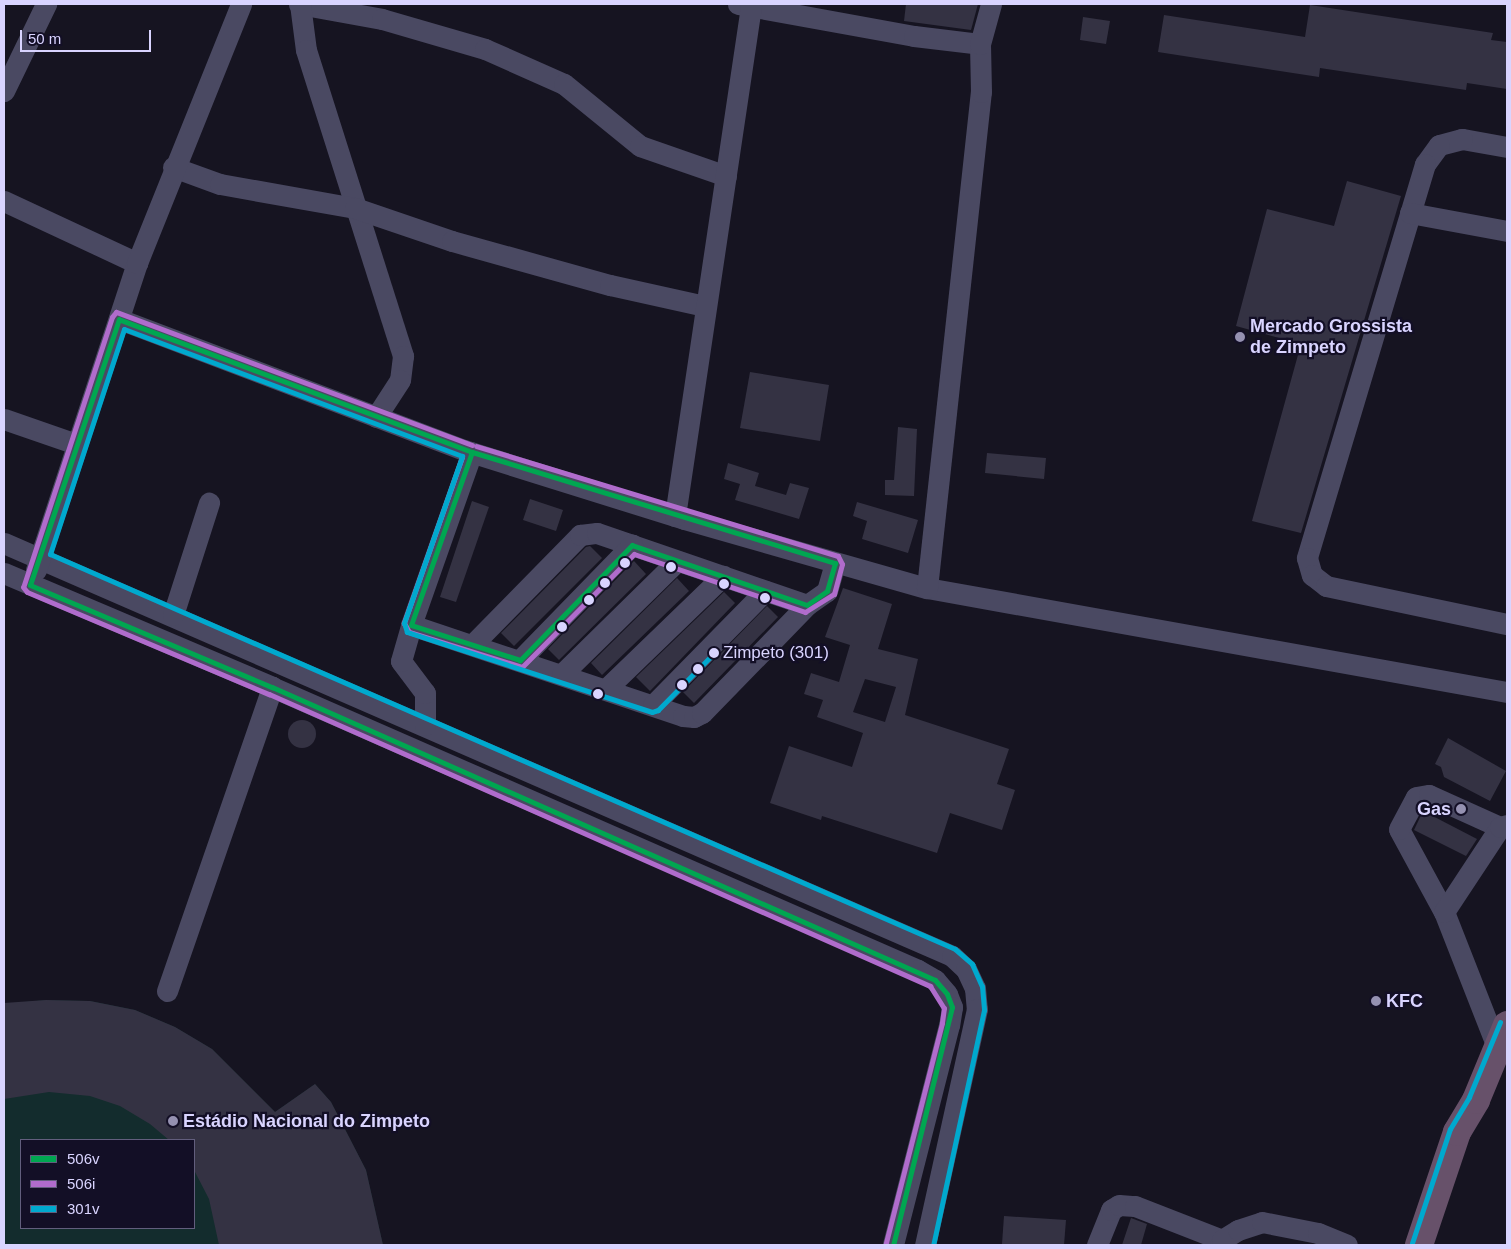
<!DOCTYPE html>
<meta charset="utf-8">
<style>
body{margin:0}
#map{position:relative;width:1511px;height:1249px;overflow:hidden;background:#161421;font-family:Helvetica,sans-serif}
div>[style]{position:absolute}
.green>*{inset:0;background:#132c2d}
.building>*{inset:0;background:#343243}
.round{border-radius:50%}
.minor>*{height:21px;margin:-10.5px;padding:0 10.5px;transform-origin:10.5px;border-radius:10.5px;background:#4a4962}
.highway>*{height:28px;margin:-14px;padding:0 14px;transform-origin:14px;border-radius:14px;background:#67516a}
.bus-1>*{height:5px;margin:-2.5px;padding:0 2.5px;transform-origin:2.5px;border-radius:2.5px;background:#00a651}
.bus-2>*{height:5px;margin:-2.5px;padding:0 2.5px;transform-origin:2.5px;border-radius:2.5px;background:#b06ccc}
.bus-3>*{height:5px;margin:-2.5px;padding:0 2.5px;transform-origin:2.5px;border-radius:2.5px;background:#00a9ce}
.dots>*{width:14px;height:14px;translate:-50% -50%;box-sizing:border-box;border:2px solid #130f26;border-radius:50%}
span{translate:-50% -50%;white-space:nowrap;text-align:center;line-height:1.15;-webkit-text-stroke:4.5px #130f26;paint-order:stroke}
.bus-label{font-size:17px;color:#d9d4ff}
.left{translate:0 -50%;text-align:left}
.poi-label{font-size:18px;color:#d9d4ff;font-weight:700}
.right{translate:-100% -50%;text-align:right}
.frame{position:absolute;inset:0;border:5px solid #d9d4ff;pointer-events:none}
.legend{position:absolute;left:20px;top:1139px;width:175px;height:90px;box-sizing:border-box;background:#130f26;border:1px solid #625e7d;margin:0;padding:6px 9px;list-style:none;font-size:15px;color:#d9d4ff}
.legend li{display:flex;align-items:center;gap:10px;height:25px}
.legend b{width:25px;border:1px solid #625e7d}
.scale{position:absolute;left:20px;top:30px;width:131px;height:22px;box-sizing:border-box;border:2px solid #d9d4ff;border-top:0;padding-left:6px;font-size:15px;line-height:18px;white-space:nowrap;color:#d9d4ff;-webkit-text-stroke:4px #130f26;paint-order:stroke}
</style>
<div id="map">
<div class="green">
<i style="clip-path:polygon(evenodd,46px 1000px,90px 1001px,135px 1010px,175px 1027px,212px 1049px,275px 1112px,315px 1084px,331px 1102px,366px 1170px,383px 1245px,4px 1245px,4px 1004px,46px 1000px,21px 1140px,194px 1140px,194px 1228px,21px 1228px,21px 1140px)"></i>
</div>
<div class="building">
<i style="clip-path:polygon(906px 4px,978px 4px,971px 30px,904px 21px)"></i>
<i style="clip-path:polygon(1310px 5px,1493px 33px,1491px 40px,1507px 42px,1507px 89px,1467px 83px,1466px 90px,1320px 68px,1319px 77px,1158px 52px,1164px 15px,1305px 37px)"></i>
<i style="clip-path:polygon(1083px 17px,1110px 21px,1106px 44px,1080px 40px)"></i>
<i style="clip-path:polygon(1347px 181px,1401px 196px,1301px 533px,1252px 521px,1301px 344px,1236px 326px,1267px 209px,1334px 226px)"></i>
<i style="clip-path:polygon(750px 372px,829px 385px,820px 441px,740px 428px)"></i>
<i style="clip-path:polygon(898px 427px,917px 429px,914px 496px,885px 495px,885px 480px,894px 480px)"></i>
<i style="clip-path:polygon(987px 453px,1046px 458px,1044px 479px,985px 473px)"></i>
<i style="clip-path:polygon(728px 463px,759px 473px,755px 486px,786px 495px,790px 483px,809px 488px,799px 519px,735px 500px,740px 484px,724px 479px)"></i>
<i style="clip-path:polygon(530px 499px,563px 510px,556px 531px,523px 520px)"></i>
<i style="clip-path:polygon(472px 501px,489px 507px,456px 602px,440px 597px)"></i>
<i style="clip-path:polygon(857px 502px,918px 520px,908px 553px,862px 539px,867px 521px,853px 516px)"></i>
<i style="clip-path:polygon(590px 546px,602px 558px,514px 646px,501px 633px,586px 547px)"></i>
<i style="clip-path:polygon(634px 561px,646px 574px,559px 660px,548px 649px)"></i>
<i style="clip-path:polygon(677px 578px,689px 591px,602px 675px,591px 663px)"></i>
<i style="clip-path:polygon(evenodd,843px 588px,892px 604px,878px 649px,918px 659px,905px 715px,1009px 749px,997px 784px,1015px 790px,1002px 830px,950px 813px,937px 853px,822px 816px,821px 820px,770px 803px,789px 746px,852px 767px,863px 733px,817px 717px,823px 700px,804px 694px,811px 673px,839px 682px,850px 645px,825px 637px,843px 588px,865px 679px,896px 687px,885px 722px,853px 712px,865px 679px)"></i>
<i style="clip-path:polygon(724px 592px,735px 603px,650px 691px,636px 677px)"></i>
<i style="clip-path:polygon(767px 606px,778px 617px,694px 703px,683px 692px)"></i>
<i class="round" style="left:288px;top:720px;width:28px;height:28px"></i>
<i style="clip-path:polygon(1448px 738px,1506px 771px,1490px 801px,1444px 777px,1441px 767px,1435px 764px)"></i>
<i style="clip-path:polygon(1423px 811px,1477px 839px,1466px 856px,1414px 830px)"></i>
<i style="clip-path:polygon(46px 1000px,90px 1001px,135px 1010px,175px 1027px,212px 1049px,275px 1112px,315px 1084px,331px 1102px,366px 1170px,383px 1245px,219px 1245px,209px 1199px,194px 1170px,194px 1140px,169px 1140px,150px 1124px,120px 1106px,90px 1096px,49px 1092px,4px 1099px,4px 1003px)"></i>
<i style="clip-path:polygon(1004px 1216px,1066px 1220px,1064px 1245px,1002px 1244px)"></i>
<i style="clip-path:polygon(1131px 1218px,1147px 1224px,1141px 1245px,1122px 1245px)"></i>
</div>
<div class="minor">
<i style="left:299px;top:4px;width:84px;rotate:10.2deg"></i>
<i style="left:382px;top:19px;width:107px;rotate:16.2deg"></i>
<i style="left:485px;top:49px;width:86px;rotate:23.9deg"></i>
<i style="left:564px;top:84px;width:98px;rotate:39.2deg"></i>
<i style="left:640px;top:146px;width:91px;rotate:19.2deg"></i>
<i style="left:300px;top:4px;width:46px;rotate:82.6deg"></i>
<i style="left:306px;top:50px;width:321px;rotate:72.4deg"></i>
<i style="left:403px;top:356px;width:24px;rotate:97deg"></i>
<i style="left:400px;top:380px;width:44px;rotate:123deg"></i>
<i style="left:738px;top:4px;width:179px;rotate:10.3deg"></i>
<i style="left:914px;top:36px;width:66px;rotate:6.9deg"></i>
<i style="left:4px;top:91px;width:97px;rotate:-64.2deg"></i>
<i style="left:1507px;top:147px;width:46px;rotate:-169.9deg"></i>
<i style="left:1462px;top:139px;width:24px;rotate:165deg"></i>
<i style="left:1439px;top:145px;width:24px;rotate:126deg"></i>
<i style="left:1425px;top:164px;width:411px;rotate:106.7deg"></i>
<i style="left:1307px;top:558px;width:18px;rotate:74deg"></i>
<i style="left:1312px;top:575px;width:18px;rotate:38deg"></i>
<i style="left:1326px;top:586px;width:185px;rotate:11.9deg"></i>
<i style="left:173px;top:167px;width:50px;rotate:19.9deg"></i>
<i style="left:220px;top:184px;width:137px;rotate:10.1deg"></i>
<i style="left:355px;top:208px;width:102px;rotate:18.8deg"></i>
<i style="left:452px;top:241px;width:164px;rotate:15.6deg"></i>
<i style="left:610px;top:285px;width:97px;rotate:12.5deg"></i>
<i style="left:4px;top:201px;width:147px;rotate:25deg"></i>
<i style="left:1410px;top:213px;width:99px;rotate:10.5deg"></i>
<i style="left:119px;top:319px;width:369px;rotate:20.8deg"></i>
<i style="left:464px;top:450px;width:231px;rotate:17.4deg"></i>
<i style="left:684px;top:519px;width:253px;rotate:15.9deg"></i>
<i style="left:927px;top:588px;width:589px;rotate:10.17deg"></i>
<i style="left:4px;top:419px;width:76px;rotate:19.1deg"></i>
<i style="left:675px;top:516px;width:516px;rotate:-81.52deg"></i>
<i style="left:4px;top:543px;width:1034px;rotate:23.54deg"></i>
<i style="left:952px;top:956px;width:19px;rotate:43deg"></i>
<i style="left:966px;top:969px;width:21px;rotate:65deg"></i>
<i style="left:975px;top:988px;width:21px;rotate:85deg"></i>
<i style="left:977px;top:1009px;width:242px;rotate:102.4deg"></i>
<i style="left:36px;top:570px;width:323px;rotate:-71.8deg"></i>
<i style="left:137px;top:263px;width:279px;rotate:-68.1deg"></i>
<i style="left:4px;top:573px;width:291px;rotate:23deg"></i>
<i style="left:272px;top:687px;width:705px;rotate:23.66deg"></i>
<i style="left:918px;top:970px;width:20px;rotate:30deg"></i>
<i style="left:935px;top:980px;width:18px;rotate:49deg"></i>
<i style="left:947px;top:994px;width:14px;rotate:69deg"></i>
<i style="left:952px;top:1007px;width:18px;rotate:99deg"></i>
<i style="left:949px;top:1025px;width:227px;rotate:104.3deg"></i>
<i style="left:927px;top:588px;width:499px;rotate:-83.8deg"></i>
<i style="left:981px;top:92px;width:48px;rotate:-91.2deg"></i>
<i style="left:980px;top:44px;width:41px;rotate:-74.6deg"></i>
<i style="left:173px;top:615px;width:118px;rotate:-72.2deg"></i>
<i style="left:411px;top:625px;width:287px;rotate:18.5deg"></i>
<i style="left:683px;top:716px;width:11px;rotate:5deg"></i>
<i style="left:694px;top:717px;width:9px;rotate:-27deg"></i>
<i style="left:702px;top:713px;width:151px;rotate:-45.8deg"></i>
<i style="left:807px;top:605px;width:24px;rotate:-35deg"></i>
<i style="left:827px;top:591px;width:29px;rotate:-74deg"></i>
<i style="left:473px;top:644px;width:153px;rotate:-45.5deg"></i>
<i style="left:580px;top:535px;width:17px;rotate:-7deg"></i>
<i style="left:597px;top:533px;width:222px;rotate:18.9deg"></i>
<i style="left:520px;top:660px;width:161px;rotate:-45.8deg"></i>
<i style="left:562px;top:674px;width:161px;rotate:-44.5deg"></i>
<i style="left:606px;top:689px;width:163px;rotate:-44deg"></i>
<i style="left:653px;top:705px;width:160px;rotate:-45.5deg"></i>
<i style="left:425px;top:725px;width:32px;rotate:-90deg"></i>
<i style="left:425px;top:693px;width:40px;rotate:-127deg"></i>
<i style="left:401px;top:661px;width:37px;rotate:-74deg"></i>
<i style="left:411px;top:625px;width:183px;rotate:-70.6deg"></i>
<i style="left:1444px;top:912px;width:94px;rotate:-118.5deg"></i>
<i style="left:1399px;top:829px;width:36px;rotate:-62deg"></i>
<i style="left:1416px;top:797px;width:13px;rotate:-9deg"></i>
<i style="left:1429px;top:795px;width:78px;rotate:24.3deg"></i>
<i style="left:167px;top:991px;width:322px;rotate:-70.9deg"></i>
<i style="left:1497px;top:1047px;width:145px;rotate:-111.4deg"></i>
<i style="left:1444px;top:912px;width:102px;rotate:-56.6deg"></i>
<i style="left:1500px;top:827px;width:7px;rotate:-16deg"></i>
<i style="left:1097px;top:1245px;width:38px;rotate:-68deg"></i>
<i style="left:1111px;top:1210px;width:9px;rotate:-32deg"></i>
<i style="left:1119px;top:1205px;width:16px;rotate:4deg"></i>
<i style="left:1135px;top:1206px;width:93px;rotate:21.3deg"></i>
<i style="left:1220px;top:1245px;width:5px;rotate:-68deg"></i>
<i style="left:1222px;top:1240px;width:19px;rotate:-32deg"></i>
<i style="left:1238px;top:1230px;width:25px;rotate:-18deg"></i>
<i style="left:1262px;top:1222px;width:57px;rotate:11.1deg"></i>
<i style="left:1318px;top:1233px;width:31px;rotate:22deg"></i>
</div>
<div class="highway">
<i style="left:1419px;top:1245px;width:119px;rotate:-71.4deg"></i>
<i style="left:1457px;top:1132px;width:37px;rotate:-59deg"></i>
<i style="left:1476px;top:1100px;width:81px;rotate:-67.5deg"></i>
</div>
<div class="bus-1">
<i style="left:472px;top:452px;width:380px;rotate:17deg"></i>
<i style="left:835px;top:563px;width:29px;rotate:106deg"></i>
<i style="left:827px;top:591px;width:24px;rotate:145deg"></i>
<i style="left:807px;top:605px;width:185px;rotate:-161.1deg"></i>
<i style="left:632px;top:545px;width:161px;rotate:134.2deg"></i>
<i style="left:520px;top:660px;width:114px;rotate:-162.2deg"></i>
<i style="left:411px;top:625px;width:183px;rotate:-70.6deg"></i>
<i style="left:472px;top:452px;width:377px;rotate:-159.4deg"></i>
<i style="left:119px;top:319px;width:280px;rotate:108.5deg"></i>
<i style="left:30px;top:585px;width:263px;rotate:22.9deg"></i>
<i style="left:272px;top:687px;width:725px;rotate:23.84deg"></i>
<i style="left:935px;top:980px;width:18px;rotate:49deg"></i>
<i style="left:947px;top:994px;width:14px;rotate:69deg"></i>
<i style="left:952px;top:1007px;width:245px;rotate:103.9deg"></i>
</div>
<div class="bus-2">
<i style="left:472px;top:445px;width:380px;rotate:-159.5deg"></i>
<i style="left:116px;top:312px;width:6px;rotate:129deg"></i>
<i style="left:112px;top:317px;width:284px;rotate:108.2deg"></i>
<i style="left:23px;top:587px;width:6px;rotate:51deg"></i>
<i style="left:27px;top:592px;width:263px;rotate:22.9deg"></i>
<i style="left:269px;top:694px;width:723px;rotate:23.83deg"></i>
<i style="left:930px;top:986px;width:26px;rotate:58deg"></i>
<i style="left:944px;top:1008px;width:15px;rotate:98deg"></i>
<i style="left:942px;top:1023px;width:227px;rotate:104.3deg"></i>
<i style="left:462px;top:457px;width:176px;rotate:109.3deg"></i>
<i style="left:404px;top:623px;width:10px;rotate:61deg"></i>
<i style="left:409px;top:632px;width:118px;rotate:17.2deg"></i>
<i style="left:522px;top:667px;width:159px;rotate:-45.3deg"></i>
<i style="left:634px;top:554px;width:181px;rotate:18.7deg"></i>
<i style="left:805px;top:612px;width:34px;rotate:-32deg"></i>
<i style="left:834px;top:594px;width:31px;rotate:-75deg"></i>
<i style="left:842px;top:564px;width:9px;rotate:-117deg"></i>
<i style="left:838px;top:556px;width:378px;rotate:-163.1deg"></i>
</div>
<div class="bus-3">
<i style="left:714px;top:653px;width:80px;rotate:134.5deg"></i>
<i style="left:658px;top:710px;width:6px;rotate:162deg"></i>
<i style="left:652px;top:712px;width:258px;rotate:-161.9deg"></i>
<i style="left:407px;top:632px;width:9px;rotate:-108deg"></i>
<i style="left:404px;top:623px;width:177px;rotate:-70.8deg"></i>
<i style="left:462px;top:456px;width:361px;rotate:-159.4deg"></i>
<i style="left:124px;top:329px;width:237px;rotate:108.2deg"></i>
<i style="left:50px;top:554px;width:987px;rotate:23.58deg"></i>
<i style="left:955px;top:949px;width:23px;rotate:41deg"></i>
<i style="left:972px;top:964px;width:24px;rotate:66deg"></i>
<i style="left:982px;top:986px;width:24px;rotate:85deg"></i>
<i style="left:984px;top:1010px;width:240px;rotate:102.2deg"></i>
<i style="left:1412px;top:1243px;width:120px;rotate:-71.6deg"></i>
<i style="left:1450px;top:1129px;width:37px;rotate:-59deg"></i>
<i style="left:1469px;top:1097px;width:81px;rotate:-67.5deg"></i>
</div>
<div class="dots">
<i style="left:1240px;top:337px;background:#9591b1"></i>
<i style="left:625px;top:563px;background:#d9d4ff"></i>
<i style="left:671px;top:567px;background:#d9d4ff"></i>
<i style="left:605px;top:583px;background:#d9d4ff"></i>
<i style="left:724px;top:584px;background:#d9d4ff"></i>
<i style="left:765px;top:598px;background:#d9d4ff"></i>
<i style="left:589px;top:600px;background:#d9d4ff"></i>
<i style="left:562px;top:627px;background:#d9d4ff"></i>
<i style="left:714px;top:653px;background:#d9d4ff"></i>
<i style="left:698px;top:669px;background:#d9d4ff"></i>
<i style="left:682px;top:685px;background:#d9d4ff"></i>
<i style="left:598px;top:694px;background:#d9d4ff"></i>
<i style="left:1461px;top:809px;background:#9591b1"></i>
<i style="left:1376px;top:1001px;background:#9591b1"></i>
<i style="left:173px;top:1121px;background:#9591b1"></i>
</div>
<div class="bus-label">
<span class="left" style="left:723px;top:653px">Zimpeto (301)</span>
</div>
<div class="poi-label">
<span class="left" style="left:1250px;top:337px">Mercado Grossista<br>de Zimpeto</span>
<span class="right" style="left:1451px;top:809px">Gas</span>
<span class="left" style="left:1386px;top:1001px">KFC</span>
<span class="left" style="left:183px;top:1121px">Estádio Nacional do Zimpeto</span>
</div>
<div class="frame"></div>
<ul class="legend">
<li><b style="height:6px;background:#00a651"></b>506v</li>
<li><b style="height:6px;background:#b06ccc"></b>506i</li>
<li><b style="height:6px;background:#00a9ce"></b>301v</li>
</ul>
<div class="scale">50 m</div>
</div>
